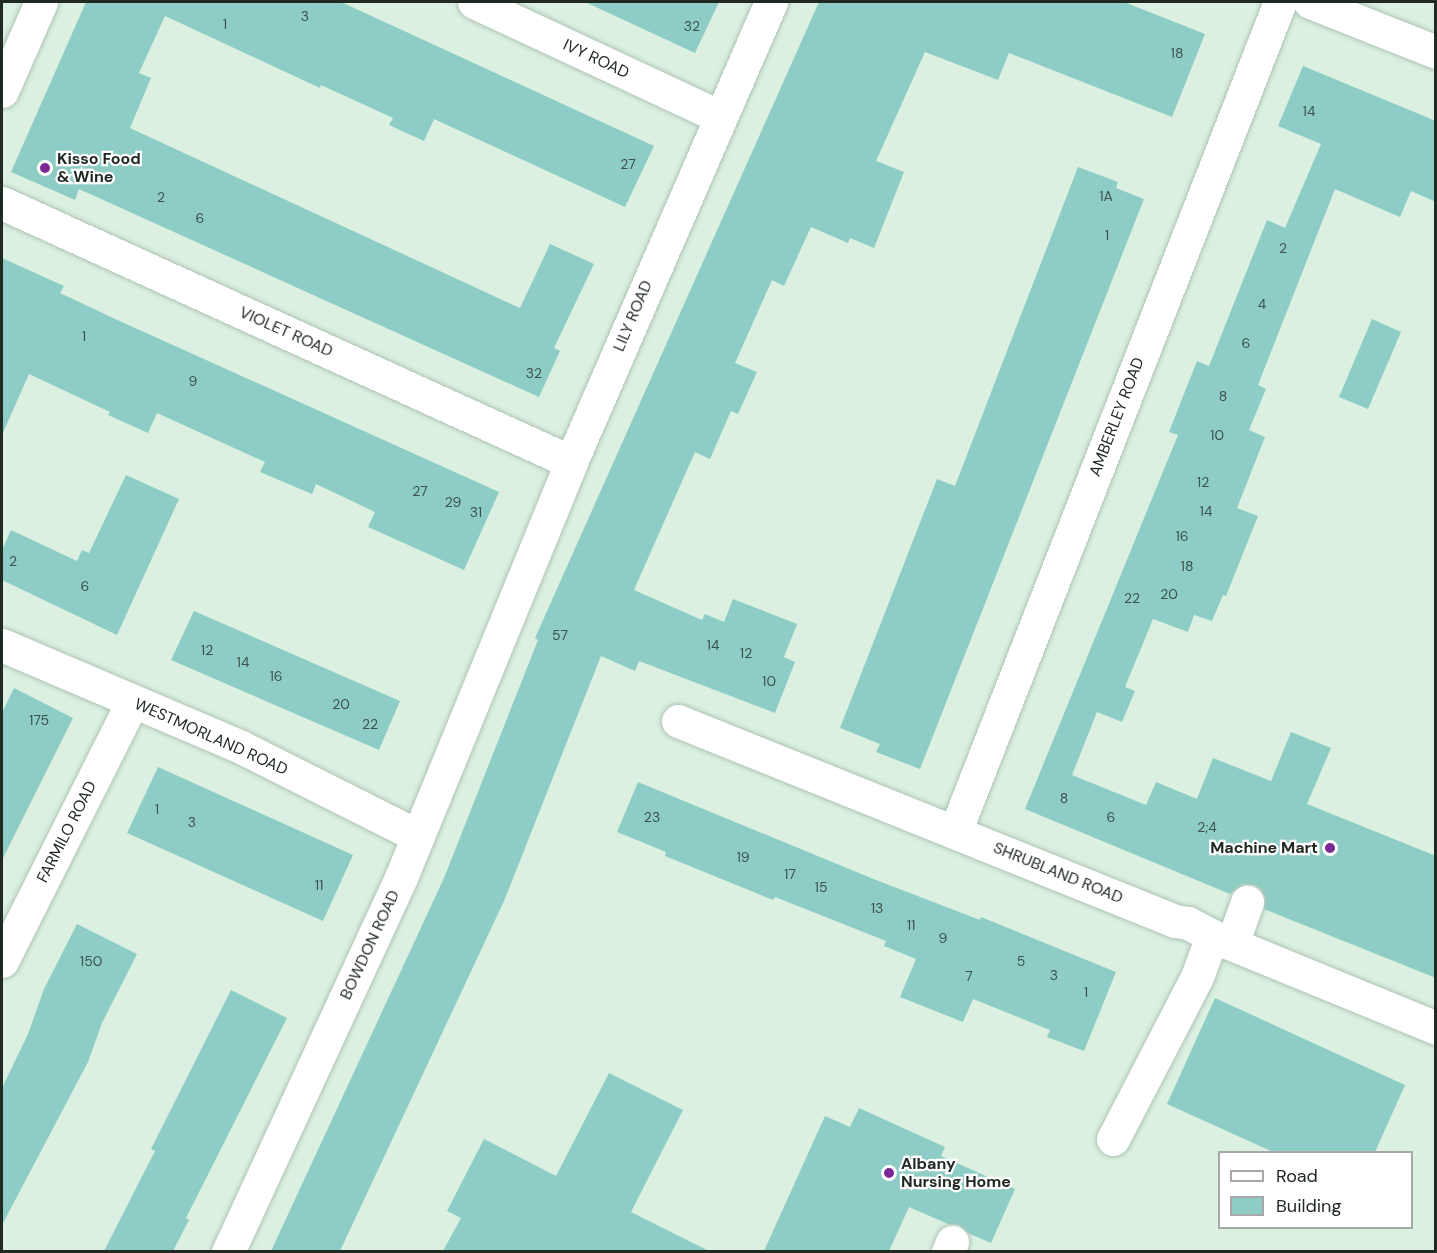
<!DOCTYPE html>
<style>
body{margin:0}
#map{position:relative;width:1437px;height:1253px;overflow:hidden;background:#dbf0e1;font-family:"DM Sans",sans-serif}
div>[style]{position:absolute}
.building>*{inset:0;background:#8ecdc5}
.roads{filter:drop-shadow(0 0 2px #aec3b4) drop-shadow(0 0 2px #aec3b4)}
.minor>*{height:33px;margin:-16.5px;padding:0 16.5px;transform-origin:16.5px;border-radius:16.5px;background:#fff}
.dots>*{width:16px;height:16px;translate:-50% -50%;box-sizing:border-box;border:3px solid #fff;border-radius:50%}
span{translate:-50% -50%;white-space:nowrap;text-align:center;line-height:1.15;-webkit-text-stroke:4.5px #fff;paint-order:stroke}
.number-label{font-size:14px;color:#3c524c}
.number-label span{-webkit-text-stroke-width:0}
.street-label{font-size:16px;color:#212923}
.poi-label{font-size:16px;color:#212923;font-weight:700}
.left{translate:0 -50%;text-align:left}
.right{translate:-100% -50%;text-align:right}
.frame{position:absolute;inset:0;border:3px solid #212923;pointer-events:none}
.legend{position:absolute;left:1218px;top:1151px;width:195px;height:78px;box-sizing:border-box;background:#fff;border:2px solid #a6a9a7;margin:0;padding:8px 10px;list-style:none;font-size:18px;color:#212923}
.legend li{display:flex;align-items:center;gap:12px;height:30px}
.legend b{width:30px;border:2px solid #a6a9a7}
</style>
<div id="map">
<div class="building">
<i style="clip-path:polygon(86px 2px,341px 2px,654px 146px,625px 207px,434px 119px,424px 141px,389px 125px,393px 118px,321px 85px,320px 88px,165px 16px,139px 73px,151px 78px,130px 128px,520px 308px,550px 244px,594px 264px,554px 348px,560px 351px,539px 397px,79px 189px,75px 200px,11px 172px)"></i>
<i style="clip-path:polygon(585px 2px,719px 2px,695px 53px)"></i>
<i style="clip-path:polygon(819px 2px,1124px 2px,1205px 34px,1172px 117px,1009px 53px,998px 80px,925px 52px,876px 161px,904px 172px,874px 248px,850px 238px,848px 243px,811px 227px,784px 286px,772px 280px,735px 363px,757px 372px,738px 414px,731px 411px,710px 459px,695px 452px,634px 590px,702px 620px,705px 614px,724px 622px,733px 599px,797px 624px,784px 657px,795px 662px,775px 713px,639px 661px,635px 671px,601px 656px,504px 901px,340px 1251px,271px 1251px,444px 878px,538px 640px,535px 638px)"></i>
<i style="clip-path:polygon(1303px 66px,1436px 121px,1436px 202px,1411px 191px,1400px 217px,1335px 189px,1258px 385px,1266px 389px,1249px 430px,1265px 437px,1237px 508px,1258px 516px,1226px 596px,1223px 595px,1212px 621px,1194px 615px,1188px 632px,1153px 619px,1125px 687px,1135px 691px,1122px 722px,1097px 712px,1072px 775px,1146px 805px,1156px 782px,1197px 799px,1213px 758px,1271px 781px,1291px 732px,1331px 748px,1307px 804px,1436px 856px,1436px 978px,1264px 909px,1265px 898px,1261px 889px,1254px 885px,1243px 884px,1230px 894px,1025px 809px,1178px 435px,1169px 432px,1197px 361px,1209px 366px,1267px 220px,1285px 228px,1321px 144px,1278px 126px)"></i>
<i style="clip-path:polygon(1078px 167px,1118px 182px,1116px 188px,1144px 199px,920px 769px,876px 752px,880px 744px,840px 728px,937px 479px,955px 486px)"></i>
<i style="clip-path:polygon(2px 258px,64px 286px,60px 293px,113px 318px,499px 492px,464px 570px,368px 527px,375px 512px,316px 484px,312px 494px,260px 472px,265px 462px,157px 413px,148px 433px,108px 415px,110px 412px,29px 374px,2px 435px)"></i>
<i style="clip-path:polygon(1372px 319px,1401px 332px,1368px 409px,1339px 397px)"></i>
<i style="clip-path:polygon(126px 475px,179px 499px,117px 635px,2px 580px,2px 550px,11px 530px,77px 561px,82px 550px,89px 553px)"></i>
<i style="clip-path:polygon(194px 611px,400px 701px,379px 750px,171px 660px)"></i>
<i style="clip-path:polygon(14px 688px,73px 718px,2px 860px,2px 713px)"></i>
<i style="clip-path:polygon(158px 767px,353px 855px,323px 921px,127px 833px)"></i>
<i style="clip-path:polygon(638px 782px,871px 878px,980px 920px,981px 917px,1116px 972px,1084px 1051px,1047px 1037px,1050px 1030px,973px 999px,963px 1022px,900px 997px,916px 959px,884px 946px,886px 941px,775px 897px,773px 900px,665px 856px,666px 852px,617px 832px)"></i>
<i style="clip-path:polygon(77px 924px,137px 954px,102px 1023px,88px 1062px,2px 1225px,2px 1088px,28px 1034px,44px 989px)"></i>
<i style="clip-path:polygon(231px 990px,287px 1018px,186px 1218px,189px 1220px,173px 1251px,104px 1251px,155px 1151px,151px 1149px)"></i>
<i style="clip-path:polygon(1215px 998px,1405px 1085px,1375px 1152px,1273px 1152px,1167px 1104px)"></i>
<i style="clip-path:polygon(609px 1073px,683px 1110px,631px 1212px,709px 1251px,443px 1251px,461px 1218px,447px 1211px,484px 1139px,556px 1176px)"></i>
<i style="clip-path:polygon(859px 1108px,945px 1147px,941px 1156px,1015px 1189px,991px 1243px,968px 1233px,959px 1225px,948px 1224px,909px 1207px,889px 1251px,764px 1251px,825px 1116px,850px 1127px)"></i>
</div>
<div class="roads">
<div class="minor">
<i style="left:474px;top:2px;width:269px;rotate:25deg"></i>
<i style="left:1310px;top:2px;width:136px;rotate:21.6deg"></i>
<i style="left:2px;top:91px;width:97px;rotate:-66.3deg"></i>
<i style="left:2px;top:203px;width:625px;rotate:24.47deg"></i>
<i style="left:2px;top:645px;width:260px;rotate:23.1deg"></i>
<i style="left:241px;top:747px;width:198px;rotate:26.7deg"></i>
<i style="left:678px;top:721px;width:536px;rotate:21.92deg"></i>
<i style="left:1175px;top:921px;width:13px;rotate:9deg"></i>
<i style="left:1188px;top:923px;width:27px;rotate:28deg"></i>
<i style="left:1212px;top:936px;width:242px;rotate:22.3deg"></i>
<i style="left:955px;top:832px;width:891px;rotate:-68.62deg"></i>
<i style="left:1232px;top:944px;width:45px;rotate:-70.3deg"></i>
<i style="left:2px;top:961px;width:290px;rotate:-63.3deg"></i>
<i style="left:1113px;top:1139px;width:182px;rotate:-62.6deg"></i>
<i style="left:1197px;top:977px;width:44px;rotate:-69.9deg"></i>
<i style="left:228px;top:1252px;width:415px;rotate:-65.2deg"></i>
<i style="left:402px;top:875px;width:446px;rotate:-67.7deg"></i>
<i style="left:571px;top:462px;width:502px;rotate:-66.5deg"></i>
<i style="left:948px;top:1252px;width:11px;rotate:-68deg"></i>
</div>
</div>
<div class="dots">
<i style="left:45px;top:168px;background:#7c2796"></i>
<i style="left:1330px;top:848px;background:#7c2796"></i>
<i style="left:889px;top:1173px;background:#7c2796"></i>
</div>
<div class="number-label">
<span style="left:305px;top:16px">3</span>
<span style="left:225px;top:24px">1</span>
<span style="left:692px;top:26px">32</span>
<span style="left:1177px;top:53px">18</span>
<span style="left:1309px;top:111px">14</span>
<span style="left:628px;top:164px">27</span>
<span style="left:1106px;top:196px">1A</span>
<span style="left:161px;top:197px">2</span>
<span style="left:200px;top:218px">6</span>
<span style="left:1107px;top:235px">1</span>
<span style="left:1283px;top:248px">2</span>
<span style="left:1262px;top:304px">4</span>
<span style="left:84px;top:336px">1</span>
<span style="left:1246px;top:343px">6</span>
<span style="left:534px;top:373px">32</span>
<span style="left:193px;top:381px">9</span>
<span style="left:1223px;top:396px">8</span>
<span style="left:1217px;top:435px">10</span>
<span style="left:1203px;top:482px">12</span>
<span style="left:420px;top:491px">27</span>
<span style="left:453px;top:502px">29</span>
<span style="left:1206px;top:511px">14</span>
<span style="left:476px;top:512px">31</span>
<span style="left:1182px;top:536px">16</span>
<span style="left:13px;top:561px">2</span>
<span style="left:1187px;top:566px">18</span>
<span style="left:85px;top:586px">6</span>
<span style="left:1169px;top:594px">20</span>
<span style="left:1132px;top:598px">22</span>
<span style="left:560px;top:635px">57</span>
<span style="left:713px;top:645px">14</span>
<span style="left:207px;top:650px">12</span>
<span style="left:746px;top:653px">12</span>
<span style="left:243px;top:662px">14</span>
<span style="left:276px;top:676px">16</span>
<span style="left:769px;top:681px">10</span>
<span style="left:341px;top:704px">20</span>
<span style="left:39px;top:720px">175</span>
<span style="left:370px;top:724px">22</span>
<span style="left:1064px;top:798px">8</span>
<span style="left:157px;top:809px">1</span>
<span style="left:652px;top:817px">23</span>
<span style="left:1111px;top:817px">6</span>
<span style="left:192px;top:822px">3</span>
<span style="left:1207px;top:827px">2;4</span>
<span style="left:743px;top:857px">19</span>
<span style="left:790px;top:874px">17</span>
<span style="left:319px;top:885px">11</span>
<span style="left:821px;top:887px">15</span>
<span style="left:877px;top:908px">13</span>
<span style="left:911px;top:925px">11</span>
<span style="left:943px;top:938px">9</span>
<span style="left:91px;top:961px">150</span>
<span style="left:1021px;top:961px">5</span>
<span style="left:1054px;top:975px">3</span>
<span style="left:969px;top:976px">7</span>
<span style="left:1086px;top:992px">1</span>
</div>
<div class="street-label">
<span style="left:596px;top:59px;rotate:25deg">IVY ROAD</span>
<span style="left:633px;top:316px;rotate:-67deg">LILY ROAD</span>
<span style="left:286px;top:332px;rotate:24deg">VIOLET ROAD</span>
<span style="left:1117px;top:417px;rotate:-69deg">AMBERLEY ROAD</span>
<span style="left:211px;top:737px;rotate:24deg">WESTMORLAND ROAD</span>
<span style="left:67px;top:832px;rotate:-63deg">FARMILO ROAD</span>
<span style="left:1058px;top:873px;rotate:22deg">SHRUBLAND ROAD</span>
<span style="left:370px;top:945px;rotate:-65deg">BOWDON ROAD</span>
</div>
<div class="poi-label">
<span class="left" style="left:57px;top:168px">Kisso Food<br>&amp; Wine</span>
<span class="right" style="left:1318px;top:848px">Machine Mart</span>
<span class="left" style="left:901px;top:1173px">Albany<br>Nursing Home</span>
</div>
<div class="frame"></div>
<ul class="legend">
<li><b style="height:8px;background:#fff"></b>Road</li>
<li><b style="height:16px;background:#8ecdc5"></b>Building</li>
</ul>
</div>
